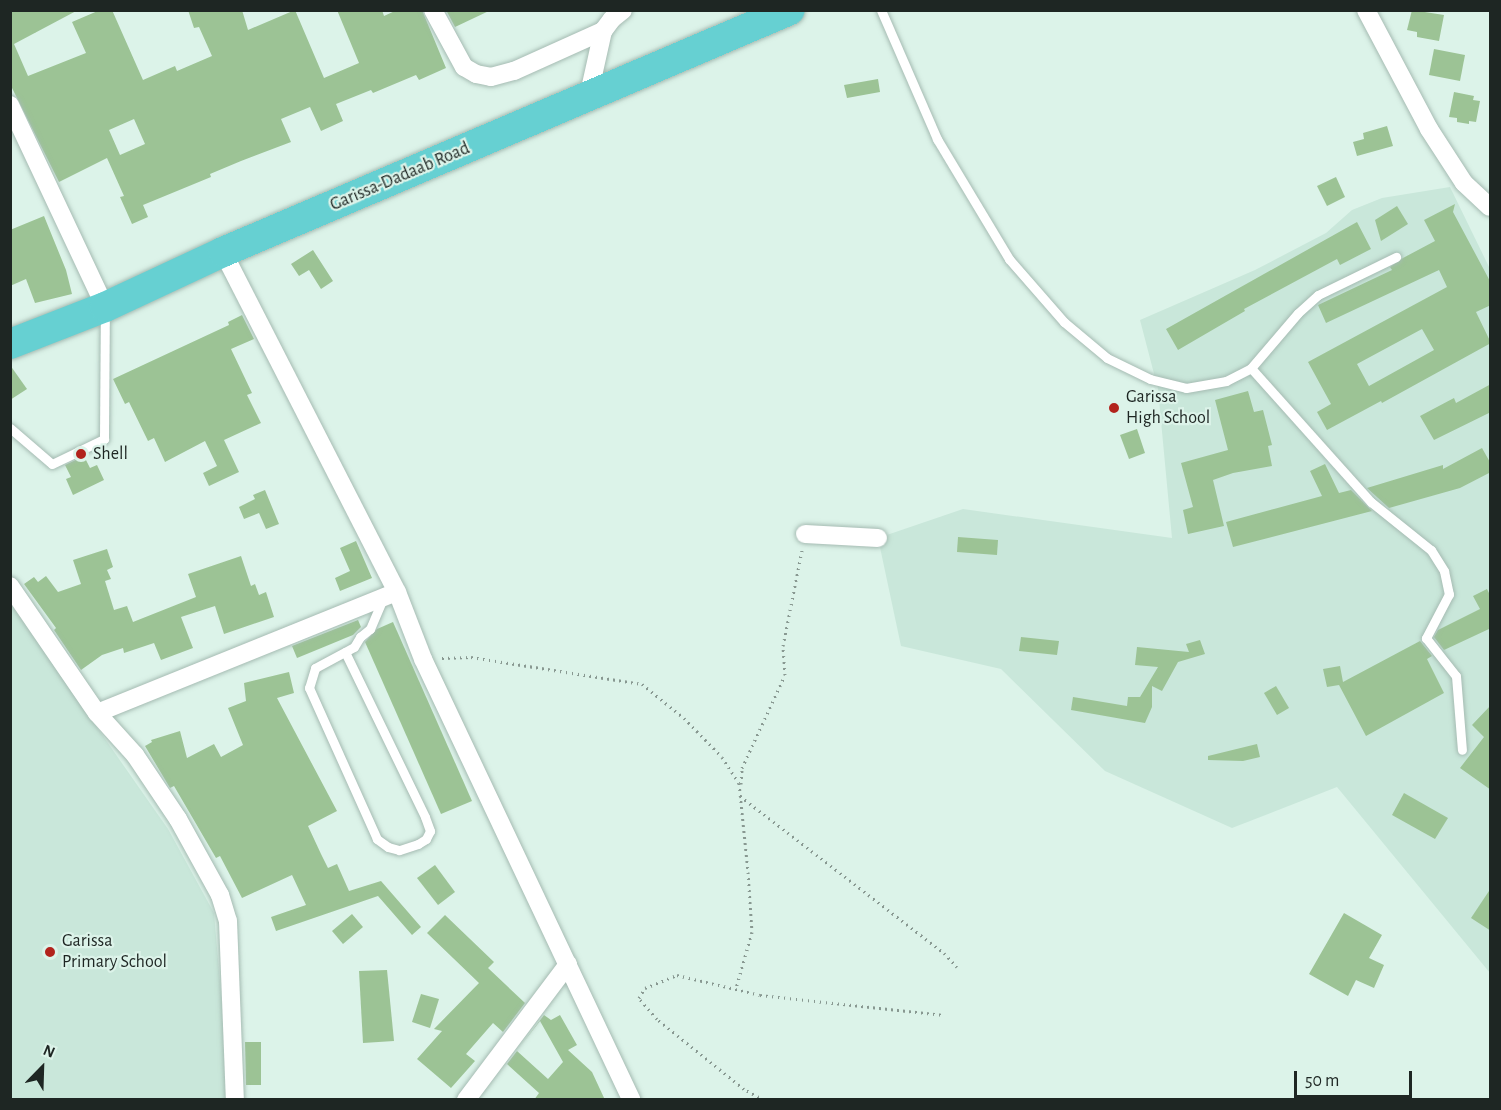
<!DOCTYPE html>
<style>
body{margin:0}
#map{position:relative;width:1501px;height:1110px;overflow:hidden;background:#dcf3e9;font-family:"Alegreya Sans",sans-serif}
div>[style]{position:absolute}
.built>*{inset:0;background:#c9e7da}
.building>*{inset:0;background:#9cc395}
.path>*{height:3px;margin-top:-1.5px;transform-origin:0;background:repeating-linear-gradient(90deg,#889891 0 1.5px,transparent 0 6px)}
.roads{filter:drop-shadow(0 0 2px #a5bbb2) drop-shadow(0 0 2px #a5bbb2)}
.service>*{height:9px;margin:-4.5px;padding:0 4.5px;transform-origin:4.5px;border-radius:4.5px;background:#fff}
.minor>*{height:18px;margin:-9px;padding:0 9px;transform-origin:9px;border-radius:9px;background:#fff}
.trunk>*{height:30px;margin:-15px;padding:0 15px;transform-origin:15px;border-radius:15px;background:#66d0d2}
.dots>*{width:16px;height:16px;translate:-50% -50%;box-sizing:border-box;border:3px solid #dcf3e9;border-radius:50%}
span{translate:-50% -50%;white-space:nowrap;text-align:center;line-height:1.15;-webkit-text-stroke:4.5px #dcf3e9;paint-order:stroke}
.street-label{font-size:18px;color:#1e2623}
.poi-label{font-size:18px;color:#1e2623}
.left{translate:0 -50%;text-align:left}
.frame{position:absolute;inset:0;border:12px solid #1e2623;pointer-events:none}
.north{position:absolute;left:12px;top:1038px;width:60px;height:60px;-webkit-text-stroke:4px #dcf3e9;paint-order:stroke;rotate:23deg;font-size:16px;font-weight:700;line-height:24px;text-align:center;color:#1e2623}
.north::after{content:'';display:block;margin:auto;width:21px;height:27px;background:#1e2623;clip-path:polygon(50% 0,100% 100%,50% 72%,0 100%)}
.scale{position:absolute;left:1294px;top:1071px;width:118px;height:27px;box-sizing:border-box;border:3px solid #1e2623;border-top:0;padding-left:8px;font-size:18px;line-height:21px;white-space:nowrap;color:#1e2623;-webkit-text-stroke:4px #dcf3e9;paint-order:stroke}
</style>
<div id="map">
<div class="built">
<i style="clip-path:polygon(1450px 187px,1490px 269px,1490px 973px,1337px 787px,1232px 828px,1105px 771px,1001px 669px,901px 646px,878px 538px,963px 509px,1172px 538px,1158px 389px,1140px 320px,1255px 270px,1326px 233px,1352px 210px,1382px 198px)"></i>
<i style="clip-path:polygon(10px 603px,168px 829px,214px 913px,230px 1099px,11px 1099px)"></i>
</div>
<div class="building">
<i style="clip-path:polygon(evenodd,10px 10px,78px 10px,14px 44px,28px 76px,86px 53px,72px 22px,100px 10px,112px 10px,143px 80px,175px 66px,177px 71px,212px 56px,199px 27px,194px 28px,188px 10px,242px 10px,248px 30px,295px 10px,324px 78px,359px 63px,337px 10px,382px 10px,384px 16px,397px 10px,422px 10px,446px 68px,419px 80px,416px 75px,373px 93px,371px 90px,336px 104px,343px 121px,321px 131px,310px 107px,281px 119px,291px 142px,241px 161px,210px 174px,211px 177px,143px 205px,148px 217px,132px 224px,120px 197px,124px 196px,107px 158px,59px 182px,10px 84px,10px 10px,134px 119px,145px 144px,120px 155px,109px 130px,134px 119px)"></i>
<i style="clip-path:polygon(446px 10px,491px 10px,455px 27px)"></i>
<i style="clip-path:polygon(1412px 10px,1444px 15px,1439px 41px,1417px 37px,1417px 32px,1407px 30px)"></i>
<i style="clip-path:polygon(1434px 49px,1465px 55px,1460px 81px,1429px 75px)"></i>
<i style="clip-path:polygon(878px 79px,880px 92px,847px 98px,844px 85px)"></i>
<i style="clip-path:polygon(1454px 92px,1474px 96px,1473px 100px,1480px 101px,1476px 122px,1469px 121px,1469px 124px,1457px 122px,1457px 118px,1449px 117px)"></i>
<i style="clip-path:polygon(1387px 126px,1393px 146px,1357px 156px,1353px 142px,1364px 139px,1363px 133px)"></i>
<i style="clip-path:polygon(1336px 177px,1345px 197px,1327px 206px,1317px 186px)"></i>
<i style="clip-path:polygon(evenodd,1455px 204px,1453px 212px,1491px 283px,1491px 305px,1476px 312px,1491px 343px,1382px 403px,1381px 401px,1327px 430px,1317px 412px,1331px 404px,1308px 362px,1447px 287px,1439px 270px,1326px 323px,1318px 305px,1392px 270px,1390px 267px,1403px 258px,1435px 241px,1424px 220px,1455px 204px,1422px 329px,1434px 350px,1369px 386px,1357px 364px,1422px 329px)"></i>
<i style="clip-path:polygon(1397px 206px,1408px 224px,1381px 241px,1375px 220px)"></i>
<i style="clip-path:polygon(44px 216px,66px 270px,72px 294px,35px 303px,26px 279px,10px 286px,10px 230px)"></i>
<i style="clip-path:polygon(1357px 222px,1371px 249px,1340px 265px,1337px 259px,1244px 309px,1245px 311px,1178px 350px,1166px 329px)"></i>
<i style="clip-path:polygon(313px 250px,333px 281px,321px 289px,309px 270px,299px 276px,291px 264px)"></i>
<i style="clip-path:polygon(242px 315px,254px 339px,231px 349px,252px 393px,247px 395px,261px 423px,224px 440px,239px 472px,209px 486px,203px 473px,217px 466px,205px 441px,165px 462px,154px 438px,148px 441px,129px 402px,125px 404px,113px 379px,229px 325px,228px 322px)"></i>
<i style="clip-path:polygon(10px 365px,27px 389px,10px 400px)"></i>
<i style="clip-path:polygon(1491px 384px,1491px 412px,1434px 440px,1420px 416px,1454px 398px,1456px 403px)"></i>
<i style="clip-path:polygon(1248px 391px,1254px 412px,1263px 410px,1272px 445px,1268px 446px,1272px 466px,1233px 473px,1213px 480px,1224px 526px,1188px 534px,1183px 510px,1193px 507px,1181px 463px,1228px 450px,1215px 400px)"></i>
<i style="clip-path:polygon(1137px 429px,1145px 453px,1129px 459px,1120px 435px)"></i>
<i style="clip-path:polygon(1482px 448px,1491px 464px,1491px 472px,1460px 488px,1389px 508px,1367px 488px,1443px 465px,1443px 469px)"></i>
<i style="clip-path:polygon(84px 456px,90px 468px,97px 465px,104px 480px,73px 495px,66px 479px,71px 477px,65px 465px)"></i>
<i style="clip-path:polygon(1325px 464px,1339px 493px,1351px 490px,1372px 511px,1233px 547px,1226px 522px,1322px 496px,1310px 471px)"></i>
<i style="clip-path:polygon(265px 490px,279px 524px,266px 529px,259px 513px,244px 519px,239px 507px,255px 499px,253px 495px)"></i>
<i style="clip-path:polygon(958px 537px,998px 540px,997px 555px,957px 552px)"></i>
<i style="clip-path:polygon(356px 541px,372px 578px,340px 591px,335px 578px,350px 571px,340px 548px)"></i>
<i style="clip-path:polygon(107px 549px,113px 567px,107px 570px,111px 579px,105px 581px,114px 610px,127px 606px,133px 622px,196px 597px,188px 574px,241px 556px,251px 586px,255px 584px,259px 595px,266px 592px,274px 617px,224px 634px,215px 606px,181px 617px,193px 648px,161px 660px,154px 643px,124px 653px,123px 648px,102px 655px,81px 670px,54px 630px,56px 628px,24px 584px,34px 577px,38px 582px,46px 576px,58px 592px,81px 584px,73px 560px)"></i>
<i style="clip-path:polygon(1487px 589px,1491px 597px,1491px 632px,1489px 629px,1444px 650px,1434px 637px,1438px 630px,1480px 609px,1473px 596px)"></i>
<i style="clip-path:polygon(358px 620px,361px 627px,353px 635px,297px 658px,292px 646px)"></i>
<i style="clip-path:polygon(393px 622px,472px 801px,441px 814px,365px 642px,377px 629px)"></i>
<i style="clip-path:polygon(1021px 637px,1059px 641px,1057px 655px,1019px 651px)"></i>
<i style="clip-path:polygon(1200px 640px,1205px 654px,1178px 662px,1162px 691px,1152px 686px,1152px 707px,1145px 723px,1071px 710px,1073px 697px,1127px 706px,1128px 697px,1140px 697px,1158px 667px,1135px 665px,1137px 647px,1189px 652px,1186px 644px)"></i>
<i style="clip-path:polygon(1420px 641px,1432px 656px,1427px 659px,1444px 693px,1366px 736px,1339px 685px,1327px 687px,1323px 669px,1340px 666px,1343px 682px)"></i>
<i style="clip-path:polygon(289px 672px,294px 693px,277px 698px,337px 811px,308px 826px,321px 854px,328px 868px,337px 864px,349px 891px,381px 881px,421px 927px,412px 935px,378px 896px,276px 931px,271px 917px,306px 905px,292px 875px,242px 898px,220px 856px,216px 858px,174px 786px,170px 788px,145px 746px,152px 742px,151px 740px,180px 731px,187px 758px,214px 744px,221px 757px,243px 745px,228px 708px,246px 701px,244px 683px)"></i>
<i style="clip-path:polygon(1276px 686px,1289px 708px,1277px 715px,1264px 693px)"></i>
<i style="clip-path:polygon(1491px 705px,1491px 790px,1460px 768px,1484px 737px,1472px 725px)"></i>
<i style="clip-path:polygon(1257px 744px,1260px 757px,1243px 761px,1208px 760px,1208px 756px)"></i>
<i style="clip-path:polygon(1404px 793px,1448px 818px,1435px 839px,1392px 815px)"></i>
<i style="clip-path:polygon(435px 865px,455px 892px,438px 905px,417px 878px)"></i>
<i style="clip-path:polygon(1491px 888px,1491px 931px,1471px 918px)"></i>
<i style="clip-path:polygon(1344px 913px,1382px 935px,1369px 958px,1384px 965px,1374px 988px,1356px 980px,1348px 996px,1309px 974px)"></i>
<i style="clip-path:polygon(352px 914px,363px 927px,343px 944px,332px 931px)"></i>
<i style="clip-path:polygon(445px 915px,494px 962px,488px 968px,525px 1003px,503px 1032px,493px 1023px,466px 1054px,475px 1061px,451px 1088px,417px 1059px,442px 1031px,434px 1029px,479px 983px,427px 933px)"></i>
<i style="clip-path:polygon(387px 970px,394px 1041px,363px 1043px,359px 971px)"></i>
<i style="clip-path:polygon(421px 994px,439px 999px,430px 1028px,412px 1022px)"></i>
<i style="clip-path:polygon(544px 1015px,551px 1020px,560px 1015px,577px 1045px,568px 1050px,592px 1072px,605px 1100px,534px 1100px,539px 1093px,507px 1064px,517px 1051px,548px 1079px,563px 1062px,540px 1021px,522px 1044px)"></i>
<i style="clip-path:polygon(245px 1042px,261px 1042px,261px 1085px,246px 1085px)"></i>
</div>
<div class="path">
<i style="left:442px;top:658px;width:29px;rotate:-2deg"></i>
<i style="left:471px;top:657px;width:173px;rotate:9deg"></i>
<i style="left:642px;top:684px;width:54px;rotate:39deg"></i>
<i style="left:684px;top:718px;width:54px;rotate:45.7deg"></i>
<i style="left:722px;top:757px;width:31px;rotate:57deg"></i>
<i style="left:739px;top:783px;width:89px;rotate:84.2deg"></i>
<i style="left:748px;top:872px;width:60px;rotate:86.2deg"></i>
<i style="left:752px;top:932px;width:58px;rotate:105.9deg"></i>
<i style="left:741px;top:784px;width:16px;rotate:-86deg"></i>
<i style="left:742px;top:768px;width:102px;rotate:-65.2deg"></i>
<i style="left:785px;top:675px;width:29px;rotate:-94deg"></i>
<i style="left:783px;top:646px;width:98px;rotate:-78.8deg"></i>
<i style="left:740px;top:796px;width:257px;rotate:37.6deg"></i>
<i style="left:944px;top:953px;width:19px;rotate:47deg"></i>
<i style="left:764px;top:1100px;width:23px;rotate:-151deg"></i>
<i style="left:744px;top:1089px;width:112px;rotate:-141.2deg"></i>
<i style="left:657px;top:1019px;width:28px;rotate:-131deg"></i>
<i style="left:639px;top:998px;width:12px;rotate:-59deg"></i>
<i style="left:645px;top:988px;width:35px;rotate:-22deg"></i>
<i style="left:677px;top:975px;width:85px;rotate:13.5deg"></i>
<i style="left:760px;top:995px;width:185px;rotate:6.2deg"></i>
</div>
<div class="roads">
<div class="service">
<i style="left:881px;top:10px;width:141px;rotate:66.5deg"></i>
<i style="left:937px;top:139px;width:140px;rotate:59deg"></i>
<i style="left:1009px;top:259px;width:84px;rotate:48.9deg"></i>
<i style="left:1064px;top:322px;width:56px;rotate:39.9deg"></i>
<i style="left:1107px;top:358px;width:48px;rotate:26deg"></i>
<i style="left:1150px;top:379px;width:37px;rotate:14deg"></i>
<i style="left:1186px;top:388px;width:41px;rotate:-9.9deg"></i>
<i style="left:1226px;top:381px;width:28px;rotate:-27deg"></i>
<i style="left:1251px;top:368px;width:72px;rotate:-49.5deg"></i>
<i style="left:1298px;top:313px;width:27px;rotate:-42deg"></i>
<i style="left:1318px;top:295px;width:87px;rotate:-26deg"></i>
<i style="left:1251px;top:368px;width:180px;rotate:48.2deg"></i>
<i style="left:1371px;top:502px;width:77px;rotate:38.7deg"></i>
<i style="left:1431px;top:550px;width:25px;rotate:58deg"></i>
<i style="left:1444px;top:571px;width:24px;rotate:78deg"></i>
<i style="left:1449px;top:594px;width:50px;rotate:117.6deg"></i>
<i style="left:1426px;top:638px;width:48px;rotate:51.7deg"></i>
<i style="left:1456px;top:676px;width:74px;rotate:85.4deg"></i>
<i style="left:10px;top:428px;width:55px;rotate:40.6deg"></i>
<i style="left:52px;top:464px;width:58px;rotate:-25.7deg"></i>
<i style="left:104px;top:439px;width:128px;rotate:-89.6deg"></i>
<i style="left:345px;top:652px;width:183px;rotate:64.1deg"></i>
<i style="left:425px;top:817px;width:15px;rotate:70deg"></i>
<i style="left:430px;top:831px;width:9px;rotate:117deg"></i>
<i style="left:426px;top:839px;width:9px;rotate:148deg"></i>
<i style="left:418px;top:844px;width:20px;rotate:162deg"></i>
<i style="left:399px;top:850px;width:11px;rotate:-165deg"></i>
<i style="left:388px;top:847px;width:14px;rotate:-144deg"></i>
<i style="left:377px;top:839px;width:166px;rotate:-114.2deg"></i>
<i style="left:309px;top:688px;width:21px;rotate:-73deg"></i>
<i style="left:315px;top:668px;width:44px;rotate:-28.3deg"></i>
<i style="left:354px;top:647px;width:12px;rotate:-59deg"></i>
<i style="left:360px;top:637px;width:13px;rotate:-39deg"></i>
<i style="left:370px;top:629px;width:34px;rotate:-67deg"></i>
</div>
<div class="minor">
<i style="left:433px;top:10px;width:65px;rotate:61.5deg"></i>
<i style="left:464px;top:67px;width:14px;rotate:30deg"></i>
<i style="left:476px;top:74px;width:15px;rotate:11deg"></i>
<i style="left:491px;top:77px;width:24px;rotate:-15deg"></i>
<i style="left:514px;top:71px;width:98px;rotate:-24.2deg"></i>
<i style="left:1366px;top:10px;width:135px;rotate:62.1deg"></i>
<i style="left:1429px;top:129px;width:64px;rotate:57.1deg"></i>
<i style="left:1464px;top:183px;width:35px;rotate:43deg"></i>
<i style="left:588px;top:98px;width:69px;rotate:-77.4deg"></i>
<i style="left:603px;top:31px;width:15px;rotate:-53deg"></i>
<i style="left:612px;top:19px;width:14px;rotate:-39deg"></i>
<i style="left:10px;top:105px;width:223px;rotate:64.8deg"></i>
<i style="left:223px;top:252px;width:382px;rotate:62.9deg"></i>
<i style="left:397px;top:592px;width:72px;rotate:68.8deg"></i>
<i style="left:423px;top:659px;width:488px;rotate:64.7deg"></i>
<i style="left:805px;top:534px;width:73px;rotate:3.1deg"></i>
<i style="left:10px;top:586px;width:154px;rotate:55.6deg"></i>
<i style="left:97px;top:713px;width:57px;rotate:47.9deg"></i>
<i style="left:135px;top:755px;width:77px;rotate:56.1deg"></i>
<i style="left:178px;top:819px;width:87px;rotate:61.1deg"></i>
<i style="left:220px;top:895px;width:27px;rotate:73deg"></i>
<i style="left:228px;top:921px;width:179px;rotate:87.8deg"></i>
<i style="left:97px;top:713px;width:323px;rotate:-22deg"></i>
<i style="left:466px;top:1100px;width:170px;rotate:-53.1deg"></i>
</div>
<div class="trunk">
<i style="left:10px;top:344px;width:102px;rotate:-21.3deg"></i>
<i style="left:105px;top:307px;width:130px;rotate:-25deg"></i>
<i style="left:223px;top:252px;width:616px;rotate:-23.11deg"></i>
</div>
</div>
<div class="dots">
<i style="left:1114px;top:408px;background:#b2231c"></i>
<i style="left:81px;top:454px;background:#b2231c"></i>
<i style="left:50px;top:952px;background:#b2231c"></i>
</div>
<div class="street-label">
<span style="left:400px;top:177px;rotate:-23deg">Garissa-Dadaab Road</span>
</div>
<div class="poi-label">
<span class="left" style="left:1126px;top:408px">Garissa<br>High School</span>
<span class="left" style="left:93px;top:454px">Shell</span>
<span class="left" style="left:62px;top:952px">Garissa<br>Primary School</span>
</div>
<div class="frame"></div>
<div class="north">N</div>
<div class="scale">50 m</div>
</div>
